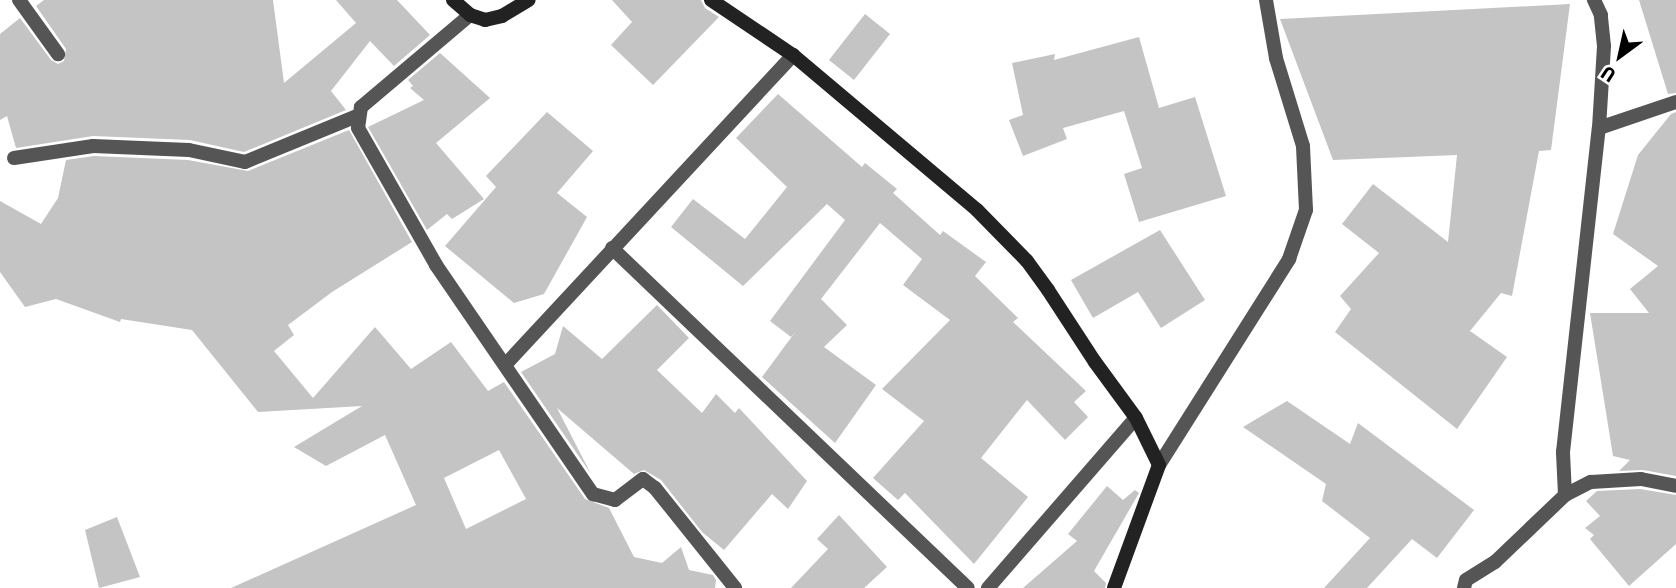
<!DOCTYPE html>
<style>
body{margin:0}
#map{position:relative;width:1676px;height:588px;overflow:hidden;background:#fff;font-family:"Fira Sans",sans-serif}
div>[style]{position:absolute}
.building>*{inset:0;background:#c4c4c4}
.street>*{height:14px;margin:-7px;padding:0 7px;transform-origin:7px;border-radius:7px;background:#555}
.secondary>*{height:14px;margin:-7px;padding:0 7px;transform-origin:7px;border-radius:7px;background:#222}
span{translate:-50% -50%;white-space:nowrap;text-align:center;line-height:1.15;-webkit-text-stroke:5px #fff;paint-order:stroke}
.north{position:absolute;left:1585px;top:21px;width:70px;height:70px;-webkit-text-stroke:5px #fff;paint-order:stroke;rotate:213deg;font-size:19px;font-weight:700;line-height:28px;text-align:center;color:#000}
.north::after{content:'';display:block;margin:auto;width:24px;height:32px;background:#000;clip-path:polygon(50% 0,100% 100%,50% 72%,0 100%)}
</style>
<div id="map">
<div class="building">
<i style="clip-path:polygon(44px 0,273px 0,284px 83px,356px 23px,336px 0,397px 0,430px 35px,394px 66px,370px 41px,331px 91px,346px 110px,244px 152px,190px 140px,93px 136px,16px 148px,7px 116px,0 120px,0 34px,20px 18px,51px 60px,58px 64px,64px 61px,66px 49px,36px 6px)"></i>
<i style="clip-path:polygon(612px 0,701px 0,705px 8px,719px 17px,653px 85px,611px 45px,632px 22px)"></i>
<i style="clip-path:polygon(1639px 0,1676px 0,1676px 93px,1668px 94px)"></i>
<i style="clip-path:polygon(1570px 4px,1551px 150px,1539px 151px,1512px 296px,1501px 293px,1470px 331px,1507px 357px,1457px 429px,1335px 332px,1351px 309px,1340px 296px,1379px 253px,1342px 224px,1373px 184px,1448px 242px,1457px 155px,1333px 160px,1280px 19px)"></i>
<i style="clip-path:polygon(865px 14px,890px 34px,854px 80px,829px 60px)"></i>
<i style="clip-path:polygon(1139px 37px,1159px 108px,1195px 97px,1226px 196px,1139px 222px,1124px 174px,1142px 168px,1124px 111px,1063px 128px,1067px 139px,1023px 156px,1009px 120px,1023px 115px,1012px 63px,1055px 54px,1054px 60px)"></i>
<i style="clip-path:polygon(440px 53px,490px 98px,436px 143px,484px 199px,452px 219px,447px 214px,427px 230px,368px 127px,424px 100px,410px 88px,413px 86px,408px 80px)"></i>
<i style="clip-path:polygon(778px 94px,862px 167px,865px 163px,897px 189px,893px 193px,940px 235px,943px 231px,986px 262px,975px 276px,1018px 318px,1013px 322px,1086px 391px,1074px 402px,1088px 417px,1065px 440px,1027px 400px,981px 458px,1028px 497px,974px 564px,905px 493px,898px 500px,873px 478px,924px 421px,882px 389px,950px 320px,903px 285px,922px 259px,880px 223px,821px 299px,847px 325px,824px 347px,876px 385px,835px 443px,762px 377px,796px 331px,791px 337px,770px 321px,845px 220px,827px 204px,743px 286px,671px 227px,693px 199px,745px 239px,787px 187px,736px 138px)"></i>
<i style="clip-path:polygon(547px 112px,593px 151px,557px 193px,587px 217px,544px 294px,514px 303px,445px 246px,496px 187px,486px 176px)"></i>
<i style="clip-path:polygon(1676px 112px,1676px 476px,1643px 470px,1619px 471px,1630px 460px,1613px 456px,1590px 313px,1649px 313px,1630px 289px,1658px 266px,1613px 234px,1638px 155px,1671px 114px)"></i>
<i style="clip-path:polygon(evenodd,349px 130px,412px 242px,332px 292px,288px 325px,294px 335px,274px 351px,313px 398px,375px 327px,411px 369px,451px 342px,488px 391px,504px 382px,585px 499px,609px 508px,634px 557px,662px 563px,681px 547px,689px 570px,713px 575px,716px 580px,715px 588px,231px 588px,416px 505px,385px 435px,326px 466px,294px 447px,362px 406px,258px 412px,192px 330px,121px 319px,120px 322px,56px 299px,25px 307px,0 272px,0 201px,41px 224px,58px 198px,66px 160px,94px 156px,188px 160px,248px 171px,349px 130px,499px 450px,526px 499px,466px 529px,444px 478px,499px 450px)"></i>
<i style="clip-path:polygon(1160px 230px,1205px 300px,1161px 328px,1138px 292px,1093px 318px,1071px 280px)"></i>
<i style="clip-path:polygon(657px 305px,689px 338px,657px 370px,702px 413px,716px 394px,735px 413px,739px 408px,807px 481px,788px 509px,772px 494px,724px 550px,702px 532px,661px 480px,644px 470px,634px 474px,557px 408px,591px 474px,521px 372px,555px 354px,563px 326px,602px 359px)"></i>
<i style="clip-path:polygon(1287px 401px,1350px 444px,1358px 423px,1474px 510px,1437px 558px,1412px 539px,1367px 588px,1324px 588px,1370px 538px,1322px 501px,1326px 484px,1243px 427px)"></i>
<i style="clip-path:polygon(1107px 486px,1123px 500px,1135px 490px,1139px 493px,1094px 571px,1106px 583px,1105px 588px,1023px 588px,1077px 541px,1068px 534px)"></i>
<i style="clip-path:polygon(1640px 489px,1676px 495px,1676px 544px,1629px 586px,1590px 539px,1594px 535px,1585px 528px,1600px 516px,1586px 501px,1597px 491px)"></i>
<i style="clip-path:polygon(839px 515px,887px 567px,864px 588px,791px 588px,828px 549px,817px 539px)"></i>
<i style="clip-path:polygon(117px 517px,140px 577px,99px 588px,85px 530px)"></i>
</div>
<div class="street">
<i style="left:19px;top:0;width:67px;rotate:54.2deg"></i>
<i style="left:470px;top:15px;width:143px;rotate:139.8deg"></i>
<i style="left:361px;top:107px;width:21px;rotate:98deg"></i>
<i style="left:358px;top:128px;width:158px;rotate:60.3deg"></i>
<i style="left:436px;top:265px;width:278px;rotate:55.6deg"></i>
<i style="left:593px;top:494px;width:23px;rotate:15deg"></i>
<i style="left:615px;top:500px;width:35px;rotate:-37deg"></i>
<i style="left:643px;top:479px;width:15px;rotate:37deg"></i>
<i style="left:655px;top:488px;width:128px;rotate:51.3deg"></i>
<i style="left:1599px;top:128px;width:81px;rotate:-18.7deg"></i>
<i style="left:14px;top:158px;width:80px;rotate:-8.6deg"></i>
<i style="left:93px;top:146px;width:96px;rotate:2.4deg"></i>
<i style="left:189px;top:150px;width:57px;rotate:12.1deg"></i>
<i style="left:245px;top:162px;width:121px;rotate:-22.3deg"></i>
<i style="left:612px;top:248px;width:492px;rotate:43.7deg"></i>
<i style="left:506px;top:364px;width:422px;rotate:-47.1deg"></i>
<i style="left:1159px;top:465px;width:244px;rotate:-57.7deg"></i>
<i style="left:1289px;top:259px;width:52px;rotate:-70.9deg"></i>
<i style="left:1306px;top:210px;width:64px;rotate:-92.7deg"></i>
<i style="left:1303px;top:146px;width:92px;rotate:-107.1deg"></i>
<i style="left:1276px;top:58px;width:59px;rotate:-99.8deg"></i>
<i style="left:1565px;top:495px;width:43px;rotate:-92.7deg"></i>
<i style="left:1563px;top:452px;width:326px;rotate:-83.7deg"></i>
<i style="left:1599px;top:128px;width:82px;rotate:-86.5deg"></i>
<i style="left:1604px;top:46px;width:31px;rotate:-96deg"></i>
<i style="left:1601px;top:15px;width:17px;rotate:-115deg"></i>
<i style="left:988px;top:588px;width:225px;rotate:-49deg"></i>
<i style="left:1464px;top:588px;width:8px;rotate:-76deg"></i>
<i style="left:1466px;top:580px;width:34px;rotate:-32deg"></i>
<i style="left:1495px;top:562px;width:97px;rotate:-43.7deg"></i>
<i style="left:1565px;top:495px;width:29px;rotate:-27deg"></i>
<i style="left:1591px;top:482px;width:50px;rotate:-3.4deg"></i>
<i style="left:1641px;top:479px;width:36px;rotate:11deg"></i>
</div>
<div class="secondary">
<i style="left:453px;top:0;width:23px;rotate:41deg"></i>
<i style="left:470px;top:15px;width:16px;rotate:18deg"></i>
<i style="left:485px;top:20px;width:17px;rotate:-13deg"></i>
<i style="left:502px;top:16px;width:31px;rotate:-31deg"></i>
<i style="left:711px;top:0;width:99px;rotate:33.9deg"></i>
<i style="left:793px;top:55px;width:241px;rotate:40.1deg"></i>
<i style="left:977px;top:210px;width:71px;rotate:45.6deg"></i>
<i style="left:1027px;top:261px;width:36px;rotate:54deg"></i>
<i style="left:1048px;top:290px;width:86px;rotate:56.9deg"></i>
<i style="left:1095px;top:362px;width:69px;rotate:53.8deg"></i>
<i style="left:1136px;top:418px;width:52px;rotate:63.9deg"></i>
<i style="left:1159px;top:465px;width:131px;rotate:110.1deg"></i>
</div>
<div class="north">U</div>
</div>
